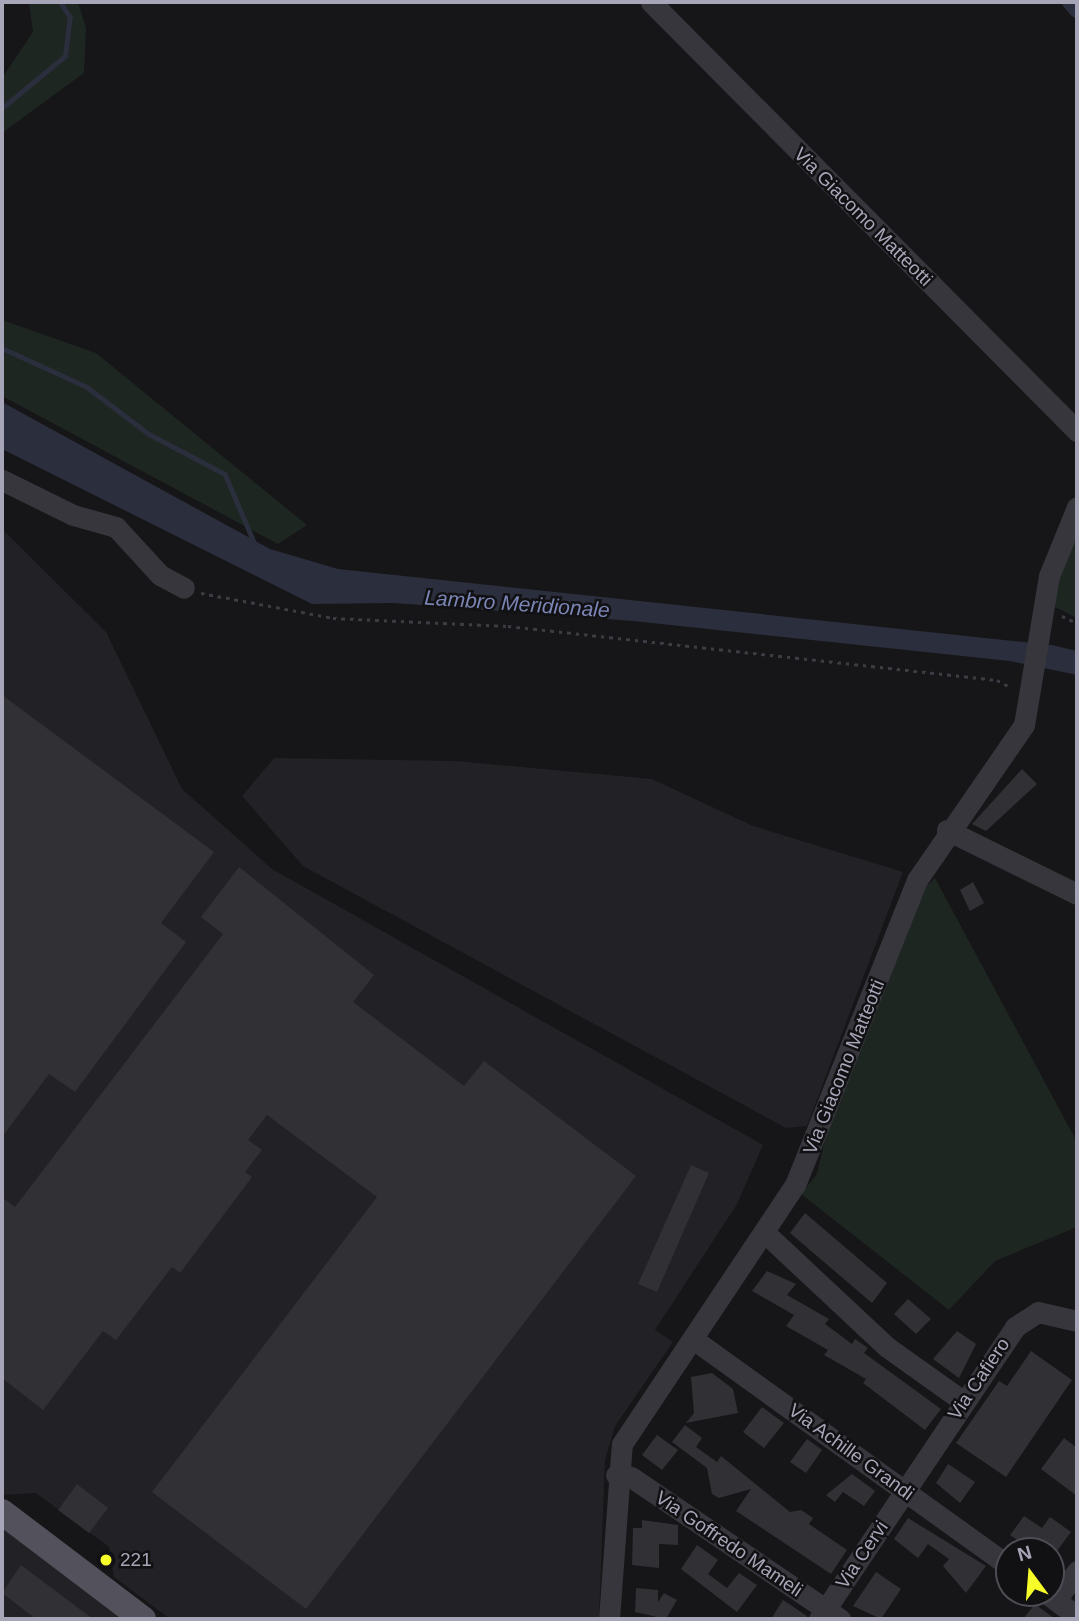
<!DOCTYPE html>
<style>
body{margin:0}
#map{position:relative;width:1079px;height:1621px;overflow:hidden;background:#161517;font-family:Arial,sans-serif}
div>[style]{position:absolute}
.built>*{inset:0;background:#222125}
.green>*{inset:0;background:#1d2621}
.water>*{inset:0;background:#2b2e3c}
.stream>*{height:4.5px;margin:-2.25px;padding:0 2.25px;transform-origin:2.25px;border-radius:2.25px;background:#2b2e3c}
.canal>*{height:16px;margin:-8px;padding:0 8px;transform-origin:8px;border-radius:8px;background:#2b2e3c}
.building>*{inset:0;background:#313034}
.path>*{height:2.5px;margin-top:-1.25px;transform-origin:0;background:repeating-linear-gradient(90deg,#3d3c44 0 3.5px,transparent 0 8.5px)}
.minor>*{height:21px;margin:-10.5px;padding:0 10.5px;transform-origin:10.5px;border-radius:10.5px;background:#37363d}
.major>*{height:26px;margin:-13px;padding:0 13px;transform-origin:13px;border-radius:13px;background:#53525c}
.dots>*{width:19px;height:19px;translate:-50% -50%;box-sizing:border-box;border:4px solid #111012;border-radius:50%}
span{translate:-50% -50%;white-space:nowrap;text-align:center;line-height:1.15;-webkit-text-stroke:5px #111012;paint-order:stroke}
.street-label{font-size:19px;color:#a7a6b8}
.poi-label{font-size:19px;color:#a7a6b8}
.left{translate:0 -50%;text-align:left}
.water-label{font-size:21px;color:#7b85b5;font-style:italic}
.frame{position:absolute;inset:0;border:4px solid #a7a6b8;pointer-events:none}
.north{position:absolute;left:995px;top:1537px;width:70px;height:70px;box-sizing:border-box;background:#111012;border:2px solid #4d4c54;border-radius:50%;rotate:344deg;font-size:19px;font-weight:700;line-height:28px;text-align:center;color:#a7a6b8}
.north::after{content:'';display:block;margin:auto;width:24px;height:32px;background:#f7fd28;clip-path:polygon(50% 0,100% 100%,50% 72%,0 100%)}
</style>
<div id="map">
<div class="built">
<i style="clip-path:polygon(2px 529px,106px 632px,182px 789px,272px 869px,763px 1145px,737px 1204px,655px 1330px,673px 1342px,615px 1426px,605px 1460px,599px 1619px,170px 1619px,114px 1577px,109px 1547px,36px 1493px,2px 1495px)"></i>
<i style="clip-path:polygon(274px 758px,456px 761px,652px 779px,753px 826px,903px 872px,807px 1126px,786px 1128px,303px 866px,242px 796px)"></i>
<i style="clip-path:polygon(2px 1525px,123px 1619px,2px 1619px)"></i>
</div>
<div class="green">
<i style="clip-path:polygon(29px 2px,78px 2px,86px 28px,84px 73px,2px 133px,2px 78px,33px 32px)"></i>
<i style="clip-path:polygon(2px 320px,96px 353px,307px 525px,278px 544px,2px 396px)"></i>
<i style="clip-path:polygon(1077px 520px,1077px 618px,1055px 607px,1050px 595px)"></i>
<i style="clip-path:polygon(935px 878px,1077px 1142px,1077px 1227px,995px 1261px,949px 1310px,801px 1194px,817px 1174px,827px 1130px,919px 894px)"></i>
</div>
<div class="water">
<i style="clip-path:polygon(2px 402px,270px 549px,338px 569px,1052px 645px,1077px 651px,1077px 675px,1010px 661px,633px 621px,394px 603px,312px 604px,2px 449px)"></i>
</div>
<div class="stream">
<i style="left:2px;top:108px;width:82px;rotate:-39.5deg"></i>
<i style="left:65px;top:56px;width:38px;rotate:-83deg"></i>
<i style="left:70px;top:18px;width:19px;rotate:-122deg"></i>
<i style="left:2px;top:348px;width:94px;rotate:24.6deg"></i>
<i style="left:87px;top:387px;width:78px;rotate:37.2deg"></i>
<i style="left:149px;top:434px;width:86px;rotate:27.8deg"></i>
<i style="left:225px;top:474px;width:74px;rotate:66.9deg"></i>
</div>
<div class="canal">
<i style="left:1070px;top:2px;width:11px;rotate:49deg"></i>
</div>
<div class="building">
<i style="clip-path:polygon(2px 695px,214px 852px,161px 923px,186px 942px,75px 1092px,49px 1074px,2px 1137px)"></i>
<i style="clip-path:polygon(1022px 769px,1037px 784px,986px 831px,972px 824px)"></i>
<i style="clip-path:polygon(239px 867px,374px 975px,353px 1002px,464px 1086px,484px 1061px,636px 1176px,306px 1609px,152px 1492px,377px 1197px,267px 1115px,248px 1140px,262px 1150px,245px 1172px,252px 1177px,180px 1273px,172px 1267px,116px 1340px,103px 1331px,43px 1410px,2px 1378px,2px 1197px,15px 1207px,223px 934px,201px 917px)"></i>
<i style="clip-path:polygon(973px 882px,984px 903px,970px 911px,960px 890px)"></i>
<i style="clip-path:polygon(691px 1165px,709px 1173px,657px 1292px,638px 1284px)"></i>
<i style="clip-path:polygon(805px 1213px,887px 1283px,872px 1303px,790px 1233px)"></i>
<i style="clip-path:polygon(767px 1271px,796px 1284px,787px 1295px,829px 1319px,825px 1324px,852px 1344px,855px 1339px,868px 1348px,864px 1353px,941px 1409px,925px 1430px,863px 1383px,866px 1379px,824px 1355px,828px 1350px,786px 1326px,794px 1315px,752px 1291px)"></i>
<i style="clip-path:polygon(908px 1299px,931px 1319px,916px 1334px,894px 1314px)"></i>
<i style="clip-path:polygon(957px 1331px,976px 1344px,959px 1378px,933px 1359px)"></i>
<i style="clip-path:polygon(1031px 1351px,1072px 1380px,1006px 1477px,956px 1443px,999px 1381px,1007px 1386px)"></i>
<i style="clip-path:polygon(712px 1373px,733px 1389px,738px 1413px,686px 1423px,694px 1413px,691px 1377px)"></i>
<i style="clip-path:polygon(762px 1407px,784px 1423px,764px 1448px,743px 1432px)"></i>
<i style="clip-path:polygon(685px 1425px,702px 1438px,696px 1447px,717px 1462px,721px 1456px,790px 1512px,801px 1510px,813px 1518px,809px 1524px,847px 1550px,831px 1574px,736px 1511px,751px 1489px,719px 1498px,712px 1494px,707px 1468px,672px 1442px)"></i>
<i style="clip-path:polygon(657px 1435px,678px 1450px,662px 1470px,642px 1455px)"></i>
<i style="clip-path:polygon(1064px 1438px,1077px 1448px,1077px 1496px,1041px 1469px)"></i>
<i style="clip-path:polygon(807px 1439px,822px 1450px,806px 1473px,790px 1462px)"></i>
<i style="clip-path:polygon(948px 1464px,975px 1482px,960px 1503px,936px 1483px)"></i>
<i style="clip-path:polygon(852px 1474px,875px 1491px,864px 1506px,843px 1492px,835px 1502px,826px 1495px)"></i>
<i style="clip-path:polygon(77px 1484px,108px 1508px,89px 1533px,58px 1510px)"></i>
<i style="clip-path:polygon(1024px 1516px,1042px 1528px,1050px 1517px,1071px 1532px,1057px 1551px,1032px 1551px,1010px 1535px)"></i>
<i style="clip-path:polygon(908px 1518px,986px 1566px,966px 1593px,943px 1566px,949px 1559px,928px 1544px,918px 1558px,894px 1539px)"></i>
<i style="clip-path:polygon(642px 1520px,678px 1525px,678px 1545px,659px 1544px,659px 1568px,632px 1565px,633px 1528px,642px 1528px)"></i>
<i style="clip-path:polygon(697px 1545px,718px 1560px,708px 1574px,727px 1588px,739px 1573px,757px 1585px,737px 1612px,681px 1569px)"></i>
<i style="clip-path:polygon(21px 1565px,93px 1619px,36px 1619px,2px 1593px)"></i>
<i style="clip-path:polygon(876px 1572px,901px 1589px,881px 1619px,853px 1606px)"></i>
<i style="clip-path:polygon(636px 1588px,658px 1590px,658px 1602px,664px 1593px,677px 1600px,666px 1619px,635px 1612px)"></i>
<i style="clip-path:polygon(783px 1600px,807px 1616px,806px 1619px,771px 1619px)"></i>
<i style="clip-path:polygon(1035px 1604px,1055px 1619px,1023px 1619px)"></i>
</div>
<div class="path">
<i style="left:201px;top:593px;width:134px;rotate:10.7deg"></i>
<i style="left:333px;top:618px;width:175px;rotate:2.6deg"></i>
<i style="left:508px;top:626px;width:492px;rotate:6.3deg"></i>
<i style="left:997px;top:680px;width:17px;rotate:28deg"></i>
<i style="left:1062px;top:616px;width:17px;rotate:25deg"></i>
</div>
<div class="minor">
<i style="left:651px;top:2px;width:605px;rotate:45.2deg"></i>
<i style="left:2px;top:480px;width:79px;rotate:26.2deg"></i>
<i style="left:73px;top:515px;width:45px;rotate:15.6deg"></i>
<i style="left:116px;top:527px;width:65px;rotate:47.5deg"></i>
<i style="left:160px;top:575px;width:27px;rotate:28deg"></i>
<i style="left:947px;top:830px;width:145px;rotate:26.2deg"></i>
<i style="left:764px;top:1232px;width:168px;rotate:43.1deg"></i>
<i style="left:887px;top:1347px;width:95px;rotate:35.5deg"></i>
<i style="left:693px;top:1339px;width:389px;rotate:35.7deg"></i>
<i style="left:616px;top:1475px;width:15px;rotate:8deg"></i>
<i style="left:631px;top:1477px;width:253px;rotate:34.2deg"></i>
<i style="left:1046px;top:1593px;width:39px;rotate:37deg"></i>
<i style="left:1056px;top:1600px;width:36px;rotate:-54deg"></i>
<i style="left:609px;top:1619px;width:175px;rotate:-85.8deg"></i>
<i style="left:622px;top:1444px;width:311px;rotate:-56.3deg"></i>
<i style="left:795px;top:1185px;width:328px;rotate:-68.2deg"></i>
<i style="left:917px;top:880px;width:188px;rotate:-55.4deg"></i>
<i style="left:1024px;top:725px;width:151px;rotate:-80.5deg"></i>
<i style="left:1049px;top:576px;width:74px;rotate:-67.9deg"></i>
<i style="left:819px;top:1619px;width:352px;rotate:-56.1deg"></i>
<i style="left:1015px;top:1327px;width:27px;rotate:-33deg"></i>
<i style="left:1038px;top:1312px;width:40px;rotate:13deg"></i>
</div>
<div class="major">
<i style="left:2px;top:1512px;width:177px;rotate:37.2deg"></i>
</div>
<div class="dots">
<i style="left:106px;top:1560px;background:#f7fd28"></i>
</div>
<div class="street-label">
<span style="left:863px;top:217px;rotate:45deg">Via Giacomo Matteotti</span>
<span style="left:844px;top:1067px;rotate:-68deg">Via Giacomo Matteotti</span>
<span style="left:979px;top:1379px;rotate:-56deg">Via Cafiero</span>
<span style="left:851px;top:1452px;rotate:36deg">Via Achille Grandi</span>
<span style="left:729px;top:1544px;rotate:34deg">Via Goffredo Mameli</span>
<span style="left:862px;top:1555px;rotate:-56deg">Via Cervi</span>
</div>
<div class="poi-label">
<span class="left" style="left:120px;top:1560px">221</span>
</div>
<div class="water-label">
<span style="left:517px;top:604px;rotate:4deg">Lambro Meridionale</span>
</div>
<div class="frame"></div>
<div class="north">N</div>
</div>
